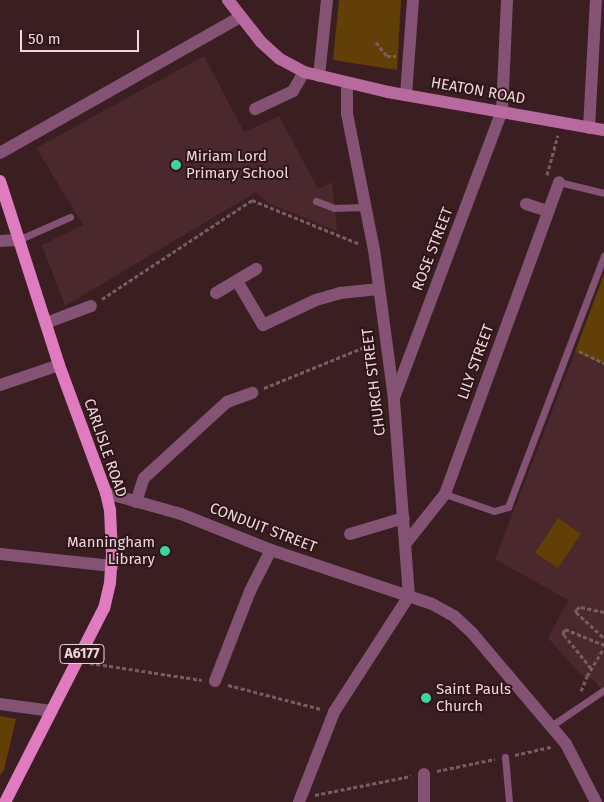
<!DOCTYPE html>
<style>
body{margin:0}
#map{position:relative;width:604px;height:802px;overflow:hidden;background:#3a1e22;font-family:"Fira Sans",sans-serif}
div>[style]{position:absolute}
.built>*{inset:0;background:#4b282d}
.green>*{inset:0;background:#613f06}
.path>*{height:3px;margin-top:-1.5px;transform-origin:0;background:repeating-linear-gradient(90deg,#765d60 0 4px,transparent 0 6.5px)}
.lane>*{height:7px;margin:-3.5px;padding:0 3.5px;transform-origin:3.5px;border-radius:3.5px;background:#845374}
.street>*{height:12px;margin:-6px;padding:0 6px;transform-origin:6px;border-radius:6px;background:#845374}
.secondary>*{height:12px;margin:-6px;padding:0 6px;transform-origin:6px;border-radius:6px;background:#b86a9f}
.primary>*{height:12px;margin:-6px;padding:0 6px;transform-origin:6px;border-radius:6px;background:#e07bc0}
.dots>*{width:14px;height:14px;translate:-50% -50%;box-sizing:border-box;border:2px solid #2f1519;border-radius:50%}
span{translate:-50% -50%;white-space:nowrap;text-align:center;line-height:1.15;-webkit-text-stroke:4px #2f1519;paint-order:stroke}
.shield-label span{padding:1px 4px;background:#2f1519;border:1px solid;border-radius:4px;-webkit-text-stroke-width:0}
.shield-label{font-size:14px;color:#ecd8da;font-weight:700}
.street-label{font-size:15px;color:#ecd8da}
.poi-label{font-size:15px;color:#ecd8da}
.left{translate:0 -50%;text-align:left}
.right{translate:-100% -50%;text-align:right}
.scale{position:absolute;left:20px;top:30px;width:119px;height:22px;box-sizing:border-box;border:2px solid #ecd8da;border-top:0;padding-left:6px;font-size:15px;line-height:18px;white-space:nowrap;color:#ecd8da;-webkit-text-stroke:4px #2f1519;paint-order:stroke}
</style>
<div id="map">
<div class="built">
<i style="clip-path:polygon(204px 56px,244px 132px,279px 116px,318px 189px,332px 182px,337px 231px,268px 203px,256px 192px,65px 306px,42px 245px,83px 225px,36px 148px)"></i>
<i style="clip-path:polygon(575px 352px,604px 366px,604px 693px,595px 681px,581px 675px,548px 638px,568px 600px,495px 559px)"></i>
</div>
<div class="green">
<i style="clip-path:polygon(339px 0,401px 0,397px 70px,333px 60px)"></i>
<i style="clip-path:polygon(604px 274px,604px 365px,575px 352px)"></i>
<i style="clip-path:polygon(558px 518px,581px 534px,558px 568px,535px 553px)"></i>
<i style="clip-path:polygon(0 716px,16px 719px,4px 770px,0 775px)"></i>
</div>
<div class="path">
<i style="left:376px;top:42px;width:18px;rotate:52deg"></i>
<i style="left:387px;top:56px;width:9px"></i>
<i style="left:547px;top:175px;width:41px;rotate:-74.6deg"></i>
<i style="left:102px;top:299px;width:180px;rotate:-33.4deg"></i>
<i style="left:252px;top:200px;width:117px;rotate:22.2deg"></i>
<i style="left:579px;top:351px;width:28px;rotate:26deg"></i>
<i style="left:264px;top:388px;width:119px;rotate:-22.2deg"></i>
<i style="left:604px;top:612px;width:25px;rotate:-168deg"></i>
<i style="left:580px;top:607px;width:4px;rotate:153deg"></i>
<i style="left:576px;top:609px;width:3px;rotate:90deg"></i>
<i style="left:576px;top:612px;width:38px;rotate:43deg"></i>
<i style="left:90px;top:663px;width:113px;rotate:8.6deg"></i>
<i style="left:591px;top:668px;width:41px;rotate:-129.1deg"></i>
<i style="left:565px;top:636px;width:4px;rotate:-124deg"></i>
<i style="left:563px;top:633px;width:4px;rotate:-63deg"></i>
<i style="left:565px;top:629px;width:42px;rotate:22.3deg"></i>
<i style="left:228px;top:685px;width:96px;rotate:14.5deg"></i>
<i style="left:581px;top:691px;width:16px;rotate:-68deg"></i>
<i style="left:587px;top:676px;width:33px;rotate:-59deg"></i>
<i style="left:515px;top:755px;width:37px;rotate:-13deg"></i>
<i style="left:437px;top:771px;width:59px;rotate:-11.7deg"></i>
<i style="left:315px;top:795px;width:98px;rotate:-11.2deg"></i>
</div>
<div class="lane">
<i style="left:559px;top:182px;width:46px;rotate:13.7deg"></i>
<i style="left:316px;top:201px;width:19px;rotate:21deg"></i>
<i style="left:334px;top:208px;width:32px;rotate:-2deg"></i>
<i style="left:18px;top:240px;width:57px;rotate:-23.9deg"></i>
<i style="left:445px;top:494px;width:52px;rotate:19.1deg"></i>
<i style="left:494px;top:511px;width:15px;rotate:-16deg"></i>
<i style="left:508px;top:507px;width:269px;rotate:-69.1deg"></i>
<i style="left:551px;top:726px;width:64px;rotate:-34.2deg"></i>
<i style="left:505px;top:757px;width:45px;rotate:84.9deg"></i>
</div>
<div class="street">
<i style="left:319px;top:76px;width:76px;rotate:-84deg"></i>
<i style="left:406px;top:95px;width:95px;rotate:-85.8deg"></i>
<i style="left:255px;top:109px;width:42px;rotate:-25.3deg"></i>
<i style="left:293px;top:91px;width:22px;rotate:-60deg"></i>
<i style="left:589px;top:128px;width:128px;rotate:-86.9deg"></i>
<i style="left:0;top:153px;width:276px;rotate:-29.5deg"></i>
<i style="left:526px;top:204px;width:23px;rotate:18deg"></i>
<i style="left:0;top:241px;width:17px;rotate:-3deg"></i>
<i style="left:237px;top:281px;width:51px;rotate:59.4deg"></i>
<i style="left:263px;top:325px;width:59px;rotate:-25.3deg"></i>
<i style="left:316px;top:300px;width:25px;rotate:-16deg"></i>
<i style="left:340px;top:293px;width:39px;rotate:-6deg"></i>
<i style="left:216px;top:293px;width:47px;rotate:-31deg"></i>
<i style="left:46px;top:323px;width:48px;rotate:-20.7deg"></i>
<i style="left:0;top:385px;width:62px;rotate:-18.7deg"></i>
<i style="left:394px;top:398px;width:307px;rotate:-69.4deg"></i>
<i style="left:502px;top:111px;width:111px;rotate:-87.4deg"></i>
<i style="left:106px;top:493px;width:78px;rotate:15.6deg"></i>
<i style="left:181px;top:514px;width:97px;rotate:21.8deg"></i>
<i style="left:271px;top:550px;width:170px;rotate:18.5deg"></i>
<i style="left:432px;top:604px;width:25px;rotate:29deg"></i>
<i style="left:454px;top:616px;width:26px;rotate:43deg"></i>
<i style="left:473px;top:634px;width:144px;rotate:49.8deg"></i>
<i style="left:566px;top:744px;width:65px;rotate:62.7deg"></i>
<i style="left:136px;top:502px;width:25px;rotate:-72deg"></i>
<i style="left:144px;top:478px;width:113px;rotate:-42.5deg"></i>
<i style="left:227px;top:402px;width:27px;rotate:-20deg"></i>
<i style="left:350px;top:534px;width:56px;rotate:-16.5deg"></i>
<i style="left:406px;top:543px;width:63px;rotate:-51.5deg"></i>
<i style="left:445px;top:494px;width:332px;rotate:-69.9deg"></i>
<i style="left:0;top:554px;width:113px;rotate:6.1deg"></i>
<i style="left:215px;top:681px;width:97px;rotate:-68.7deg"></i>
<i style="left:250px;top:591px;width:46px;rotate:-62.9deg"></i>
<i style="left:0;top:704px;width:52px;rotate:7.7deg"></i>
<i style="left:299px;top:802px;width:97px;rotate:-68.7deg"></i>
<i style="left:334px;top:712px;width:138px;rotate:-57.1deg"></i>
<i style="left:409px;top:596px;width:198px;rotate:-94.4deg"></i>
<i style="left:394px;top:399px;width:150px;rotate:-97.6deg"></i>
<i style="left:374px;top:250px;width:139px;rotate:-101.2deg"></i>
<i style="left:347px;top:114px;width:31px;rotate:-90deg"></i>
<i style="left:424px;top:802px;width:28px;rotate:-90deg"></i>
</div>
<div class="secondary">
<i style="left:228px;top:0;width:53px;rotate:51.8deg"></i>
<i style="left:261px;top:42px;width:25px;rotate:42deg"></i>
<i style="left:280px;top:59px;width:27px;rotate:28deg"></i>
<i style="left:304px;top:72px;width:86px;rotate:13.4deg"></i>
<i style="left:388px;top:92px;width:219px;rotate:10deg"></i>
</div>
<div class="primary">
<i style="left:0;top:181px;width:193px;rotate:72.2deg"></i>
<i style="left:59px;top:365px;width:136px;rotate:69.8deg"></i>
<i style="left:106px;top:493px;width:17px;rotate:77deg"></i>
<i style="left:110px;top:510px;width:44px;rotate:87.4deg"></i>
<i style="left:112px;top:554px;width:29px;rotate:94deg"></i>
<i style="left:110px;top:583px;width:26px;rotate:103deg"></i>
<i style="left:104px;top:608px;width:218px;rotate:117deg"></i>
</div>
<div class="dots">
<i style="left:176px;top:165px;background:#3dd4a3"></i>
<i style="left:165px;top:551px;background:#3dd4a3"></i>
<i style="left:426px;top:698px;background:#3dd4a3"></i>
</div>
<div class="shield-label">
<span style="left:82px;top:654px">A6177</span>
</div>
<div class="street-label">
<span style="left:478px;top:91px;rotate:10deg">HEATON ROAD</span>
<span style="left:433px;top:249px;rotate:-69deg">ROSE STREET</span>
<span style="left:476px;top:362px;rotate:-70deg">LILY STREET</span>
<span style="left:374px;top:382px;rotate:-97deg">CHURCH STREET</span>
<span style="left:105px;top:448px;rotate:71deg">CARLISLE ROAD</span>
<span style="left:263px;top:528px;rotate:21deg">CONDUIT STREET</span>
</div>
<div class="poi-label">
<span class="left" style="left:186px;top:165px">Miriam Lord<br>Primary School</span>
<span class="right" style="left:155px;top:551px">Manningham<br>Library</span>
<span class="left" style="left:436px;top:698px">Saint Pauls<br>Church</span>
</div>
<div class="scale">50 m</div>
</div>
